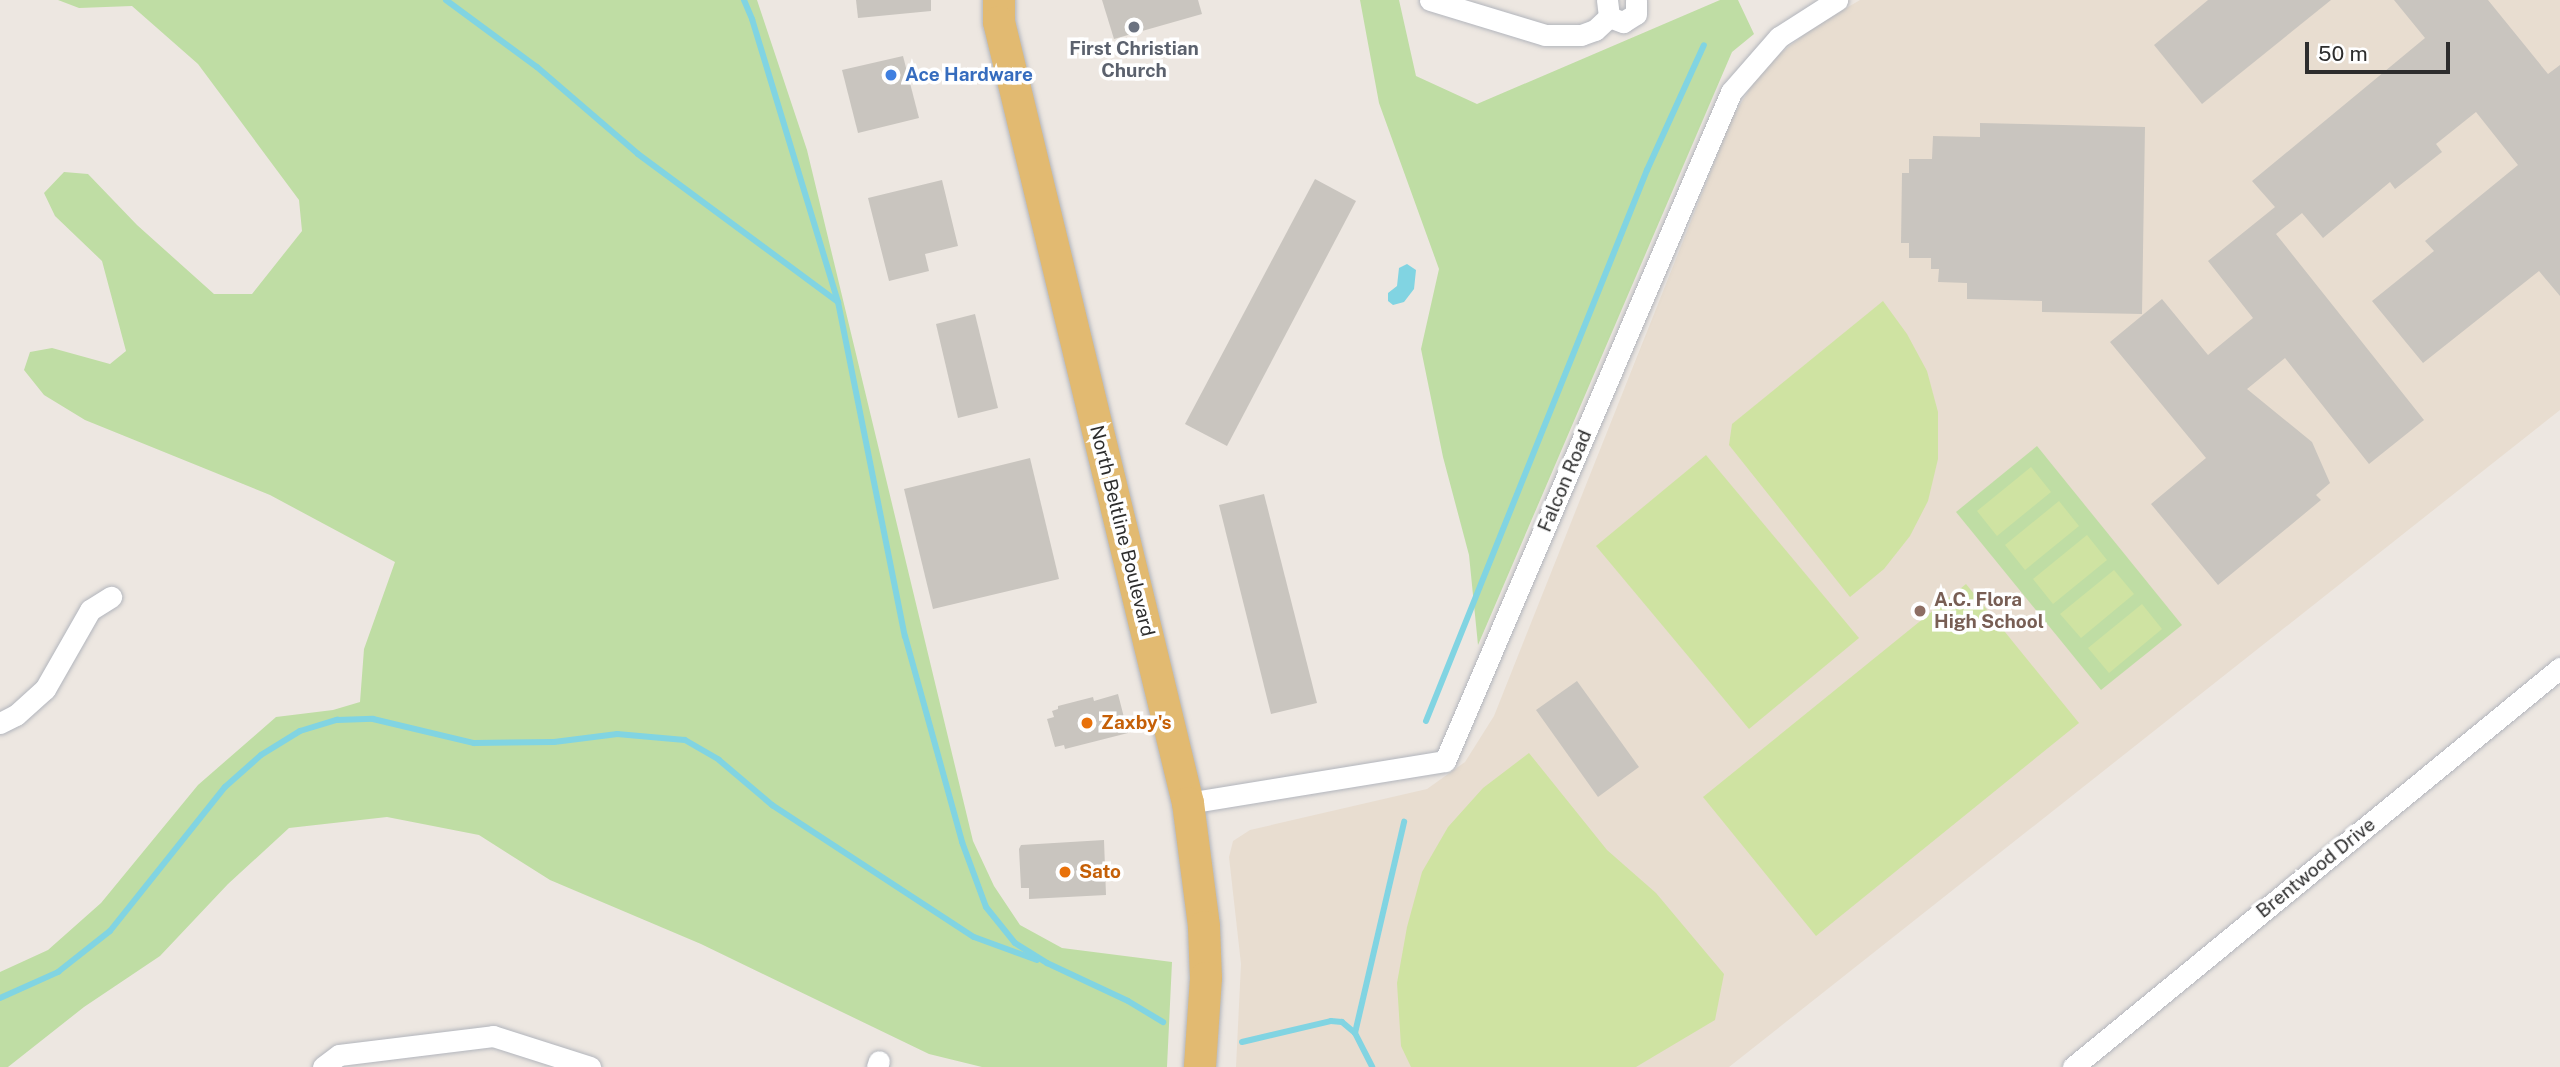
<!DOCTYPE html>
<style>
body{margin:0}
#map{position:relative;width:2560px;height:1067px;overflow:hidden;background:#ede7e1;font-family:"Public Sans",sans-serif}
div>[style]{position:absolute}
.education>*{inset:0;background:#e8ddd0}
.green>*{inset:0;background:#bfdda4}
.pitch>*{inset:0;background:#cfe3a2}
.water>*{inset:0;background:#81d4e2}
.stream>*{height:6px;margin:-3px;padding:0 3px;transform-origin:3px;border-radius:3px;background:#81d4e2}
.building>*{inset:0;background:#c9c5bf}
.roads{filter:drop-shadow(0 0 2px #b2b5bc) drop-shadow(0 0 2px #b2b5bc)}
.street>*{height:21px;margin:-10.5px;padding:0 10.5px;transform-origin:10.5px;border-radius:10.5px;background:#fff}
.primary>*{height:32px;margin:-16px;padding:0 16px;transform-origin:16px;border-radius:16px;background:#e2ba71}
.dots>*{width:19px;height:19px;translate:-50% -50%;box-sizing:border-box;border:4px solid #fff;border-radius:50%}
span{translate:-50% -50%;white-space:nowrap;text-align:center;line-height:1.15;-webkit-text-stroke:7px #fff;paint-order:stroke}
.worship-label{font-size:19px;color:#5b616d;font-weight:700}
.shop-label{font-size:19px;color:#366cbe;font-weight:700}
.left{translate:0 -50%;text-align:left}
.street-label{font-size:19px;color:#2d2d2d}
.education-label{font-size:19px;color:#785e54;font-weight:700}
.food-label{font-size:19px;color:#c56008;font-weight:700}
.scale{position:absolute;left:2305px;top:42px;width:145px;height:32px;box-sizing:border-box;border:4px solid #2d2d2d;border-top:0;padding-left:9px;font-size:21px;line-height:24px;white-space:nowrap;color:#2d2d2d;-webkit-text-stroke:5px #fff;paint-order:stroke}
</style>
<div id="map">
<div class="education">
<i style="clip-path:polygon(1860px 0,2560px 0,2560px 410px,1729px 1067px,1236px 1067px,1241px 964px,1229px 857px,1233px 841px,1250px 830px,1427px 789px,1465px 762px,1494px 716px,1732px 118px,1763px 67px,1814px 27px)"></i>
</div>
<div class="green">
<i style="clip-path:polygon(58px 0,757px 0,807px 150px,973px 841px,994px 886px,1020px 925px,1062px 948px,1172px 962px,1167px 1067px,982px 1067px,929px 1054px,701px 944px,550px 880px,479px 835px,387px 817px,289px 828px,228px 884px,160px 956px,84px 1007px,8px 1067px,0 1067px,0 972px,48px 950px,101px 903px,198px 785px,276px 717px,333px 710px,360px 702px,364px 649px,395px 562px,270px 495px,85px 420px,44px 395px,24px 370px,30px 352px,52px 348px,110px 364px,126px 351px,102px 261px,55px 216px,44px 193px,64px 172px,88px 174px,137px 225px,214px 294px,252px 294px,302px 231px,299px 200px,198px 64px,132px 6px,79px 8px)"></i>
<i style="clip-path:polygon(1360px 0,1399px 0,1416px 76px,1477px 104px,1720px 0,1738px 0,1754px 34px,1732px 52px,1478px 645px,1469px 555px,1443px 457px,1421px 349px,1439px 269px,1379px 103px)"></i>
<i style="clip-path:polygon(2037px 446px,2182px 625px,2101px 690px,1956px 512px)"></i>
</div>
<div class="pitch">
<i style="clip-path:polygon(1883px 301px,1907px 334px,1927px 371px,1938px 412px,1938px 459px,1928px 501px,1910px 536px,1884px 569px,1850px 597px,1729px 445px,1732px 424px)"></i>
<i style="clip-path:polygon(1706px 455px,1859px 638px,1749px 729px,1596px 546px)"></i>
<i style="clip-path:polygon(2031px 467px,2051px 492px,1997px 536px,1977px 511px)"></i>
<i style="clip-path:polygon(2059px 501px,2079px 526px,2025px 570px,2005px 545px)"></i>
<i style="clip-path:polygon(2087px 535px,2107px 560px,2053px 604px,2033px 579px)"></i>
<i style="clip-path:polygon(2114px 570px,2134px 594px,2081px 638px,2060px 614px)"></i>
<i style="clip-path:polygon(1966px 584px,2079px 723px,1816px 936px,1703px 797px)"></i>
<i style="clip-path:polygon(2142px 604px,2162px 629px,2109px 673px,2088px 648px)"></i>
<i style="clip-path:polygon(1529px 753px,1607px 850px,1656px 893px,1724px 974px,1715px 1020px,1636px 1067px,1411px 1067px,1401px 1046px,1397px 983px,1407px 927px,1422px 872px,1448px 827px,1483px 788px)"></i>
</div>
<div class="water">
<i style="clip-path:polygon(1407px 264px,1416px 270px,1414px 289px,1404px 302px,1393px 305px,1388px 301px,1388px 293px,1397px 286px,1399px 268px)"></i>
</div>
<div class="stream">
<i style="left:446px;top:0;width:113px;rotate:36.4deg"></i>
<i style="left:537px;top:67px;width:133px;rotate:40.7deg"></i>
<i style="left:638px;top:154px;width:249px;rotate:36.5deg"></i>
<i style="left:838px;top:302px;width:341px;rotate:78.7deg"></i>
<i style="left:905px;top:636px;width:214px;rotate:74.5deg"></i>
<i style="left:962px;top:842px;width:69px;rotate:69.7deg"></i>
<i style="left:986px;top:907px;width:46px;rotate:51.1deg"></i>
<i style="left:1015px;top:943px;width:38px;rotate:32deg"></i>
<i style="left:1047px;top:963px;width:89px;rotate:25.1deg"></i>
<i style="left:1128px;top:1001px;width:41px;rotate:31deg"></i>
<i style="left:744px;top:0;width:21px;rotate:67deg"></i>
<i style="left:752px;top:19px;width:296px;rotate:73.1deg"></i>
<i style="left:1426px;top:721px;width:594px;rotate:-68.14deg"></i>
<i style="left:1647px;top:170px;width:137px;rotate:-65.5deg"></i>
<i style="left:0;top:998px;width:64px;rotate:-24.1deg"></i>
<i style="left:58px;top:972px;width:66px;rotate:-38.3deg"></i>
<i style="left:110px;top:931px;width:184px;rotate:-51.4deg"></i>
<i style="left:225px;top:787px;width:48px;rotate:-41.6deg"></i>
<i style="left:261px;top:755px;width:46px;rotate:-31.6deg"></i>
<i style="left:300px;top:731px;width:39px;rotate:-17deg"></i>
<i style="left:337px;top:720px;width:36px;rotate:-2deg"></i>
<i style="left:373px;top:719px;width:104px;rotate:13.4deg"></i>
<i style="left:474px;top:743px;width:80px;rotate:-0.7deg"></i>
<i style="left:554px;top:742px;width:64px;rotate:-7.2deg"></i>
<i style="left:617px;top:734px;width:68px;rotate:5deg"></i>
<i style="left:685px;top:740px;width:39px;rotate:30deg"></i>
<i style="left:719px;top:760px;width:70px;rotate:40.3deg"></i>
<i style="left:772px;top:805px;width:241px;rotate:33.2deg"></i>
<i style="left:974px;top:937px;width:67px;rotate:20.1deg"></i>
<i style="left:1355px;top:1033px;width:217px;rotate:-76.9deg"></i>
<i style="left:1242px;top:1042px;width:91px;rotate:-13.3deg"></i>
<i style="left:1331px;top:1021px;width:11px;rotate:5deg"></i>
<i style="left:1342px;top:1022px;width:17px;rotate:40deg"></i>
<i style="left:1355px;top:1033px;width:38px;rotate:63deg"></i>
</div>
<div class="building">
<i style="clip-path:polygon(856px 0,931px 0,931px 11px,858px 18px)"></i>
<i style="clip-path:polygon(1102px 0,1198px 0,1202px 14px,1114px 39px)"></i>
<i style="clip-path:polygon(2208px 0,2331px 0,2202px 104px,2154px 45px)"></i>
<i style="clip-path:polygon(2394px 0,2488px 0,2548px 74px,2560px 65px,2560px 296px,2539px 271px,2423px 363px,2372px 301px,2434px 251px,2425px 241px,2518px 165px,2476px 112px,2436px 144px,2442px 152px,2395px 189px,2390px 182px,2323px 238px,2302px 213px,2276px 234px,2424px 420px,2369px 464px,2285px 358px,2247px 389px,2312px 442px,2330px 483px,2316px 495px,2321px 500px,2218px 585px,2151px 504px,2206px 458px,2110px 342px,2162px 299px,2208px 355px,2253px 318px,2208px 261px,2275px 207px,2252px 181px,2425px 38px)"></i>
<i style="clip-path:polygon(903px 56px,919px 118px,858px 133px,842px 70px)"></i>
<i style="clip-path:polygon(1980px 123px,2145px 127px,2142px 314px,2042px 312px,2042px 301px,1967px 299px,1967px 283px,1938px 282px,1939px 269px,1931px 269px,1931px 258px,1909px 258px,1909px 243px,1901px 243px,1902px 173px,1909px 173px,1909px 159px,1932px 159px,1933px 136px,1980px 137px)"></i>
<i style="clip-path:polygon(1315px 179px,1356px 201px,1227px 446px,1185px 424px)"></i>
<i style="clip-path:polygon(942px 180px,958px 246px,925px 254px,929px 271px,889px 281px,868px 198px)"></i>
<i style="clip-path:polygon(975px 314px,998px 408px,958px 418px,936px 324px)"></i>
<i style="clip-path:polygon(1030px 458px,1059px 579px,933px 609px,904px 489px)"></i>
<i style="clip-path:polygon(1264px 494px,1317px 703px,1271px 714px,1219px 505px)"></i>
<i style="clip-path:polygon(1577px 681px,1639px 767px,1598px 797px,1536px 710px)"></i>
<i style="clip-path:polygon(1118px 694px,1128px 733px,1065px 749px,1064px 745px,1055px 747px,1047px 719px,1054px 717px,1052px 711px,1058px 709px,1058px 706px,1093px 697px,1094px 701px)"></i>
<i style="clip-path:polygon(1104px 840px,1106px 895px,1029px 899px,1029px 888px,1021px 888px,1019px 849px,1021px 845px)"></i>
</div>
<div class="roads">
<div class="street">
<i style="left:1430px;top:0;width:120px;rotate:16.9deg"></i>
<i style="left:1545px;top:35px;width:36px"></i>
<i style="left:1581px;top:35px;width:15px;rotate:-20deg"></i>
<i style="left:1595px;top:30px;width:19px;rotate:-43deg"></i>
<i style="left:1607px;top:0;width:17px;rotate:83deg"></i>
<i style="left:1609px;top:17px;width:15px;rotate:20deg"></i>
<i style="left:1623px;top:22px;width:15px;rotate:-32deg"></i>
<i style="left:1636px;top:14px;width:14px;rotate:-90deg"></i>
<i style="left:0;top:723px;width:18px;rotate:-27deg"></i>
<i style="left:16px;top:715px;width:39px;rotate:-42deg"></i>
<i style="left:45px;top:689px;width:91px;rotate:-60.3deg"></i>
<i style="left:90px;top:610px;width:25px;rotate:-32deg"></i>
<i style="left:1188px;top:803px;width:260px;rotate:-9.3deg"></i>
<i style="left:1445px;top:761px;width:728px;rotate:-66.85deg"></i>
<i style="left:1731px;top:92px;width:73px;rotate:-48.9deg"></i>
<i style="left:1779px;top:37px;width:69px;rotate:-32.5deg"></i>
<i style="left:323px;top:1067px;width:20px;rotate:-37deg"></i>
<i style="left:339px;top:1055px;width:155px;rotate:-7deg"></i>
<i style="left:493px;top:1036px;width:102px;rotate:17.7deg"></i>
<i style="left:877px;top:1067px;width:6px;rotate:-72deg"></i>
<i style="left:2073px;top:1067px;width:630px;rotate:-39.33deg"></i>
</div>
<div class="primary">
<i style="left:999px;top:0;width:22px;rotate:90deg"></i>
<i style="left:999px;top:22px;width:804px;rotate:76.4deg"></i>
<i style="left:1188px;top:803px;width:125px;rotate:82.6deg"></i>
<i style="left:1204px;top:927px;width:51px;rotate:87.8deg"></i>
<i style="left:1206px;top:978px;width:89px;rotate:93.9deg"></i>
</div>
</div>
<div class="dots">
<i style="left:1134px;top:27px;background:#6b7280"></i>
<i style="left:891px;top:75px;background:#3f7fe0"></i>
<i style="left:1920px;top:611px;background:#8d6e63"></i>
<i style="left:1087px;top:723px;background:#e8710a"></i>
<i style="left:1065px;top:872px;background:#e8710a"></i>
</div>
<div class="worship-label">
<span style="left:1134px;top:60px">First Christian<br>Church</span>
</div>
<div class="shop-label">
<span class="left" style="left:905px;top:75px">Ace Hardware</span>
</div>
<div class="street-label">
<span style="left:1565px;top:481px;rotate:-67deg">Falcon Road</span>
<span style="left:1122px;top:531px;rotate:76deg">North Beltline Boulevard</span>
<span style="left:2316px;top:868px;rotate:-39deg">Brentwood Drive</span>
</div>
<div class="education-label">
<span class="left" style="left:1934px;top:611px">A.C. Flora<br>High School</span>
</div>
<div class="food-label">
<span class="left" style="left:1101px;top:723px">Zaxby's</span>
<span class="left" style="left:1079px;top:872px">Sato</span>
</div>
<div class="scale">50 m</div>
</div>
